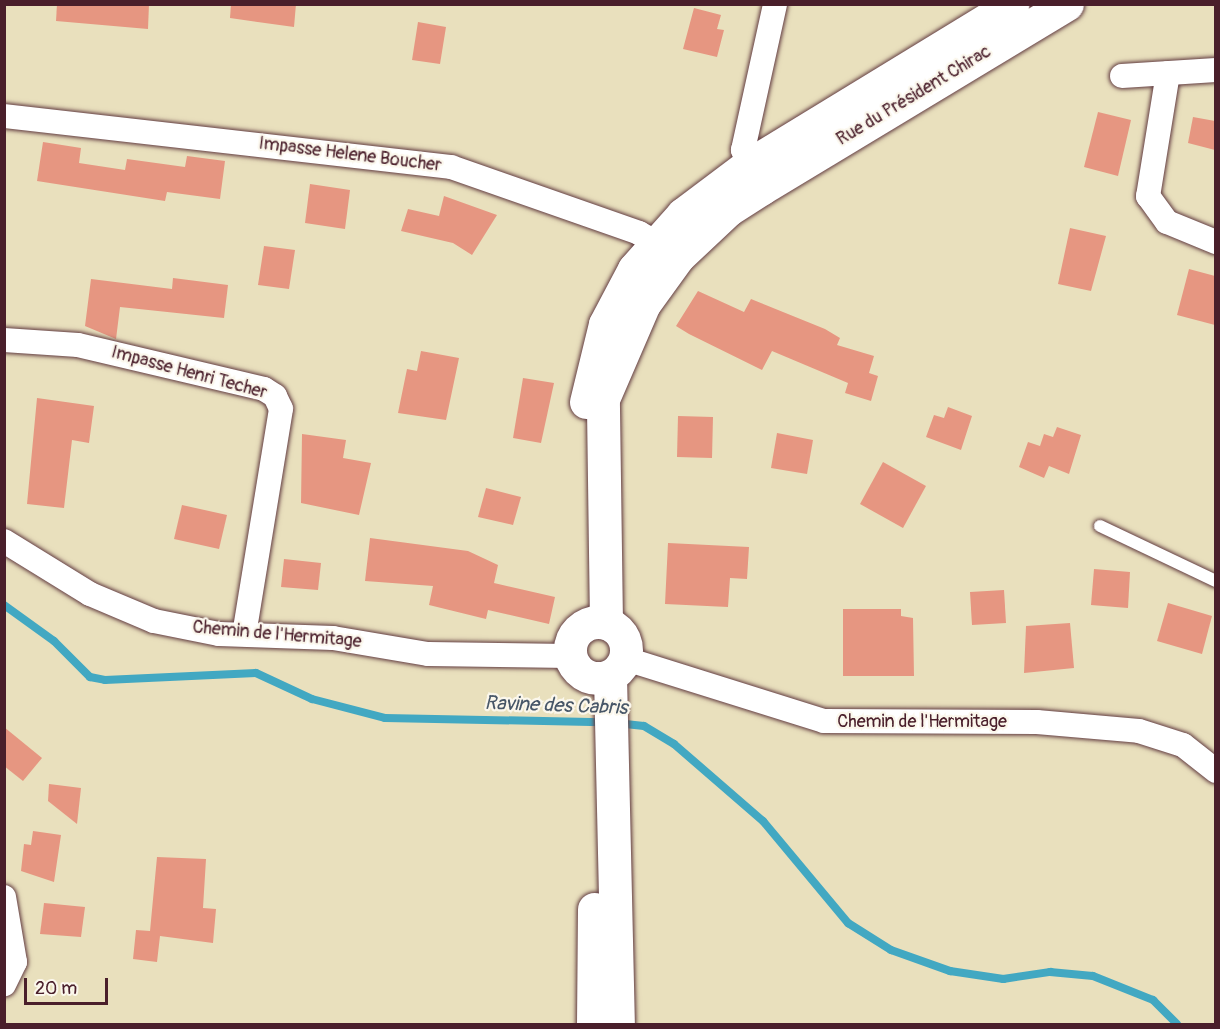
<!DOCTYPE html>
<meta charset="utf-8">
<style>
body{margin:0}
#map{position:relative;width:1220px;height:1029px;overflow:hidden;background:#e9e0bd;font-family:Pangolin,sans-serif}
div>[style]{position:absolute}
.stream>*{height:8px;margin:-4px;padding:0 4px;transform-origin:4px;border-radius:4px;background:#42a8c2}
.building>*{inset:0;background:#e69681}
.roads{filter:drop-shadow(0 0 2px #623c41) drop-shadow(0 0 2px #623c41)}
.service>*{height:12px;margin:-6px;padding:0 6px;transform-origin:6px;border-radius:6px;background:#fff}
.minor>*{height:24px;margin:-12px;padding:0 12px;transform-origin:12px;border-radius:12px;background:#fff}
.secondary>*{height:33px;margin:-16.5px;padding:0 16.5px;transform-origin:16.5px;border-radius:16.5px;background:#fff}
.secondary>.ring{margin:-16.5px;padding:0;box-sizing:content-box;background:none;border:33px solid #fff;border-radius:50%}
span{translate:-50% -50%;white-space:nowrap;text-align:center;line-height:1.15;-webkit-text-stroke:4.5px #fbf7ec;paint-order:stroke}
.street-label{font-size:18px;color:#4a1f2b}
.water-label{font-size:20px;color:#475667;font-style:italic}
.frame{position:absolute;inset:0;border:6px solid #4a1f2b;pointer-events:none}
.scale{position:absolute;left:24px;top:978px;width:84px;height:27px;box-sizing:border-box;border:3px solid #4a1f2b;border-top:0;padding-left:8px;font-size:18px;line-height:21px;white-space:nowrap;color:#4a1f2b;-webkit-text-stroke:4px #fbf7ec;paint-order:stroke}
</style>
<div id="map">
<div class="stream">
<i style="left:4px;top:605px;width:62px;rotate:35.8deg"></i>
<i style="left:54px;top:641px;width:51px;rotate:45deg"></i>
<i style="left:90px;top:677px;width:15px;rotate:11deg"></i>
<i style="left:105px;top:680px;width:151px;rotate:-2.7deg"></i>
<i style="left:256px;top:673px;width:62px;rotate:24.9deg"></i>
<i style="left:312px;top:699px;width:75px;rotate:14.6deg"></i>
<i style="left:385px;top:718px;width:218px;rotate:1.1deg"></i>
<i style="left:616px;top:723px;width:28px;rotate:6deg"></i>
<i style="left:644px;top:726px;width:35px;rotate:31deg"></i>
<i style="left:674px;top:744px;width:118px;rotate:40.9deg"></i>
<i style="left:763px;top:821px;width:133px;rotate:50.2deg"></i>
<i style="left:848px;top:923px;width:51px;rotate:32.1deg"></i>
<i style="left:891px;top:950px;width:63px;rotate:19.6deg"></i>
<i style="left:950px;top:971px;width:54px;rotate:8.6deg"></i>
<i style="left:1003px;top:979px;width:48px;rotate:-8.5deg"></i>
<i style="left:1050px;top:972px;width:43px;rotate:5.3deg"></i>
<i style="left:1093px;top:976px;width:65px;rotate:21.8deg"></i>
<i style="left:1153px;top:1000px;width:34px;rotate:45deg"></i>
</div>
<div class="building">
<i style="clip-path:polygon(57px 4px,149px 4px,148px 29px,56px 21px)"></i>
<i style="clip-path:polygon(231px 4px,296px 4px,294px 27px,230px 18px)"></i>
<i style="clip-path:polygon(694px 8px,721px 15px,717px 29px,724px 30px,717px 57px,683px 49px)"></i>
<i style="clip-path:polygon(418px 22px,446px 27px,440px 64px,412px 60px)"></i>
<i style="clip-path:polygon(1098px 112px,1131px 120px,1118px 176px,1084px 167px)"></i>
<i style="clip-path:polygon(1193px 117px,1215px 121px,1215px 150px,1188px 143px)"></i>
<i style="clip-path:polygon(43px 142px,81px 148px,79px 163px,125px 170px,127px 159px,185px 167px,187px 156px,225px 161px,220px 199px,167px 192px,165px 201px,37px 181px)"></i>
<i style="clip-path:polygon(310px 184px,350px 190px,345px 229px,305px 223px)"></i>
<i style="clip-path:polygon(444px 196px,497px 215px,472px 255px,453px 243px,401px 231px,408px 209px,439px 216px)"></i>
<i style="clip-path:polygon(1070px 228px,1106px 236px,1091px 291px,1058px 284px)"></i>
<i style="clip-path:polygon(264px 246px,295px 250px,289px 289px,258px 285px)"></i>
<i style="clip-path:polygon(1189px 269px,1215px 276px,1215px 325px,1177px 315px)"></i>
<i style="clip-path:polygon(173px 278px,228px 285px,224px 318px,120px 307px,116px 339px,85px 326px,91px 279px,172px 289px)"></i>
<i style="clip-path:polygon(698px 291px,744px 312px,751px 299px,825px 329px,840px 338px,837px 345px,874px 356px,869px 373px,878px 376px,871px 401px,845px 393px,848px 383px,772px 351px,762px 370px,689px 334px,676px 326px)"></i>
<i style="clip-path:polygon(421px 351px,459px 358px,446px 420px,398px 413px,407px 369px,417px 371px)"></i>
<i style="clip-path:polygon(523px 378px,554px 383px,541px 443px,513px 438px)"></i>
<i style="clip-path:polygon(37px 398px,94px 406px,89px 443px,72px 440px,64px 508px,27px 504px)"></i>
<i style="clip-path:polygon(948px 407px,972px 416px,961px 450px,926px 437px,934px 415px,944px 418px)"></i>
<i style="clip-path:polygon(678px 416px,713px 417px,712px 458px,677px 457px)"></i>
<i style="clip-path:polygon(1057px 427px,1081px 435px,1069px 474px,1049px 466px,1044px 478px,1019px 467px,1028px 442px,1040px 446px,1044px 434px,1053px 437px)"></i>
<i style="clip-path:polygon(777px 433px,813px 440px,807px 474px,771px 468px)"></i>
<i style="clip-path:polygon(302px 434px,346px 440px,343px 458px,371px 463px,359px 515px,301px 503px)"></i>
<i style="clip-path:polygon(883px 462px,926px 486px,903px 528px,860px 504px)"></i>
<i style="clip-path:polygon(486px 488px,521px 497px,513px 525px,478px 517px)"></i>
<i style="clip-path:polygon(182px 505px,227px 515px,219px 549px,174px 539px)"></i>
<i style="clip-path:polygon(370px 538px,468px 551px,498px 565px,494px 583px,555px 597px,549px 624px,488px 610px,486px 619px,429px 605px,433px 586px,365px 581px)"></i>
<i style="clip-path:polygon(668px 543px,749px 547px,747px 579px,730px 578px,728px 607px,665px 604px)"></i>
<i style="clip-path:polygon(284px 559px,321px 563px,318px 590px,281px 587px)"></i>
<i style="clip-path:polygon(1094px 569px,1130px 572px,1128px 608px,1091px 605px)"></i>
<i style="clip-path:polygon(1004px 590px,1006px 623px,972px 625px,970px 592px)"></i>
<i style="clip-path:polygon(1168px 603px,1212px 616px,1202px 654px,1157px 641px)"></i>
<i style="clip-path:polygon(843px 609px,901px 609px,901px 616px,913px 618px,914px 676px,843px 676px)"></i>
<i style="clip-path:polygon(1070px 623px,1074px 668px,1024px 673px,1026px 626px)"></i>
<i style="clip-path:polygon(4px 727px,42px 758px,23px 781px,4px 766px)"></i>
<i style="clip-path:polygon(49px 784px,81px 788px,77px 824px,48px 801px)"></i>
<i style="clip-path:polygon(33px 831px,61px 835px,54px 882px,21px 871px,24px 844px,31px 845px)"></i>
<i style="clip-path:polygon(157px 857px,206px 859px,203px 908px,216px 909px,213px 943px,160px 936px,157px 962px,133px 959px,136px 930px,150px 931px)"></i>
<i style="clip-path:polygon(44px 903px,85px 907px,81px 937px,40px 934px)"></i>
</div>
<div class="roads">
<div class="service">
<i style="left:1100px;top:526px;width:128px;rotate:25.4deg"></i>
</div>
<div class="minor">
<i style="left:1168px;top:73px;width:125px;rotate:99.2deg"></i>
<i style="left:1148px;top:196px;width:32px;rotate:54deg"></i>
<i style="left:1167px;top:222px;width:53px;rotate:22.2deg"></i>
<i style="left:1122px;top:76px;width:94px;rotate:-3.7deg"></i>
<i style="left:4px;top:116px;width:450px;rotate:6.5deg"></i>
<i style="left:451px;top:167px;width:199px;rotate:19.3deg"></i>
<i style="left:639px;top:233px;width:34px;rotate:30deg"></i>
<i style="left:756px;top:178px;width:31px;rotate:-115deg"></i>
<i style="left:743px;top:150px;width:149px;rotate:-77.6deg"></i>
<i style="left:4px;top:340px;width:74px;rotate:3.9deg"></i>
<i style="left:78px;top:345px;width:191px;rotate:13.3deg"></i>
<i style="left:264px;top:389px;width:13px;rotate:32deg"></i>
<i style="left:275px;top:396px;width:14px;rotate:65deg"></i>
<i style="left:281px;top:409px;width:228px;rotate:99.3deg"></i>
<i style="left:4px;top:541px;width:101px;rotate:31.6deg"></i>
<i style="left:90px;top:594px;width:69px;rotate:22.9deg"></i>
<i style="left:154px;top:621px;width:66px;rotate:11.3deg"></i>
<i style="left:219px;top:634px;width:114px;rotate:2deg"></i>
<i style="left:333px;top:638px;width:96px;rotate:9.6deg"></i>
<i style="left:428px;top:654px;width:142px;rotate:0.8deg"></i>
<i style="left:626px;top:659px;width:207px;rotate:17.4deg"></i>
<i style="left:824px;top:721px;width:213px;rotate:0.3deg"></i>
<i style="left:1037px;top:722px;width:102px;rotate:5deg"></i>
<i style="left:1139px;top:731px;width:46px;rotate:17.7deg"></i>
<i style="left:1183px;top:745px;width:42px;rotate:38.2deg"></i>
<i style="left:4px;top:897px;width:66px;rotate:80.4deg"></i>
<i style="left:15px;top:962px;width:25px;rotate:116deg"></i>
</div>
<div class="secondary">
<i style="left:586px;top:402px;width:80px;rotate:-76.3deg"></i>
<i style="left:605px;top:324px;width:62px;rotate:-62.2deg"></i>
<i style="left:634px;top:269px;width:74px;rotate:-48.3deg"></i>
<i style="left:683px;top:214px;width:80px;rotate:-36.9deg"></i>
<i style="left:747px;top:166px;width:311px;rotate:-31.4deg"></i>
<i class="ring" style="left:570px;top:622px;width:23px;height:23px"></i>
<i style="left:606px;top:623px;width:224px;rotate:-90.8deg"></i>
<i style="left:603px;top:399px;width:103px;rotate:-66.7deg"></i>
<i style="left:644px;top:304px;width:58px;rotate:-54.1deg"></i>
<i style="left:678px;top:257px;width:69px;rotate:-43.2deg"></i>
<i style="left:728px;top:210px;width:40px;rotate:-32.9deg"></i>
<i style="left:762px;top:188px;width:356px;rotate:-31.1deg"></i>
<i style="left:610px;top:676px;width:348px;rotate:88.7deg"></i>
<i style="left:593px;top:1024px;width:115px;rotate:-89.5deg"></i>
</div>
</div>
<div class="street-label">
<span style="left:914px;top:96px;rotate:-31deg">Rue du Président Chirac</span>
<span style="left:350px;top:155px;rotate:7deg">Impasse Helene Boucher</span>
<span style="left:189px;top:373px;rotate:15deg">Impasse Henri Techer</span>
<span style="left:277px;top:635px;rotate:5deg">Chemin de l'Hermitage</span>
<span style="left:922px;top:722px">Chemin de l'Hermitage</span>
</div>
<div class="water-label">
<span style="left:556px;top:705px;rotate:2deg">Ravine des Cabris</span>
</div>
<div class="frame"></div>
<div class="scale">20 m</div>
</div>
